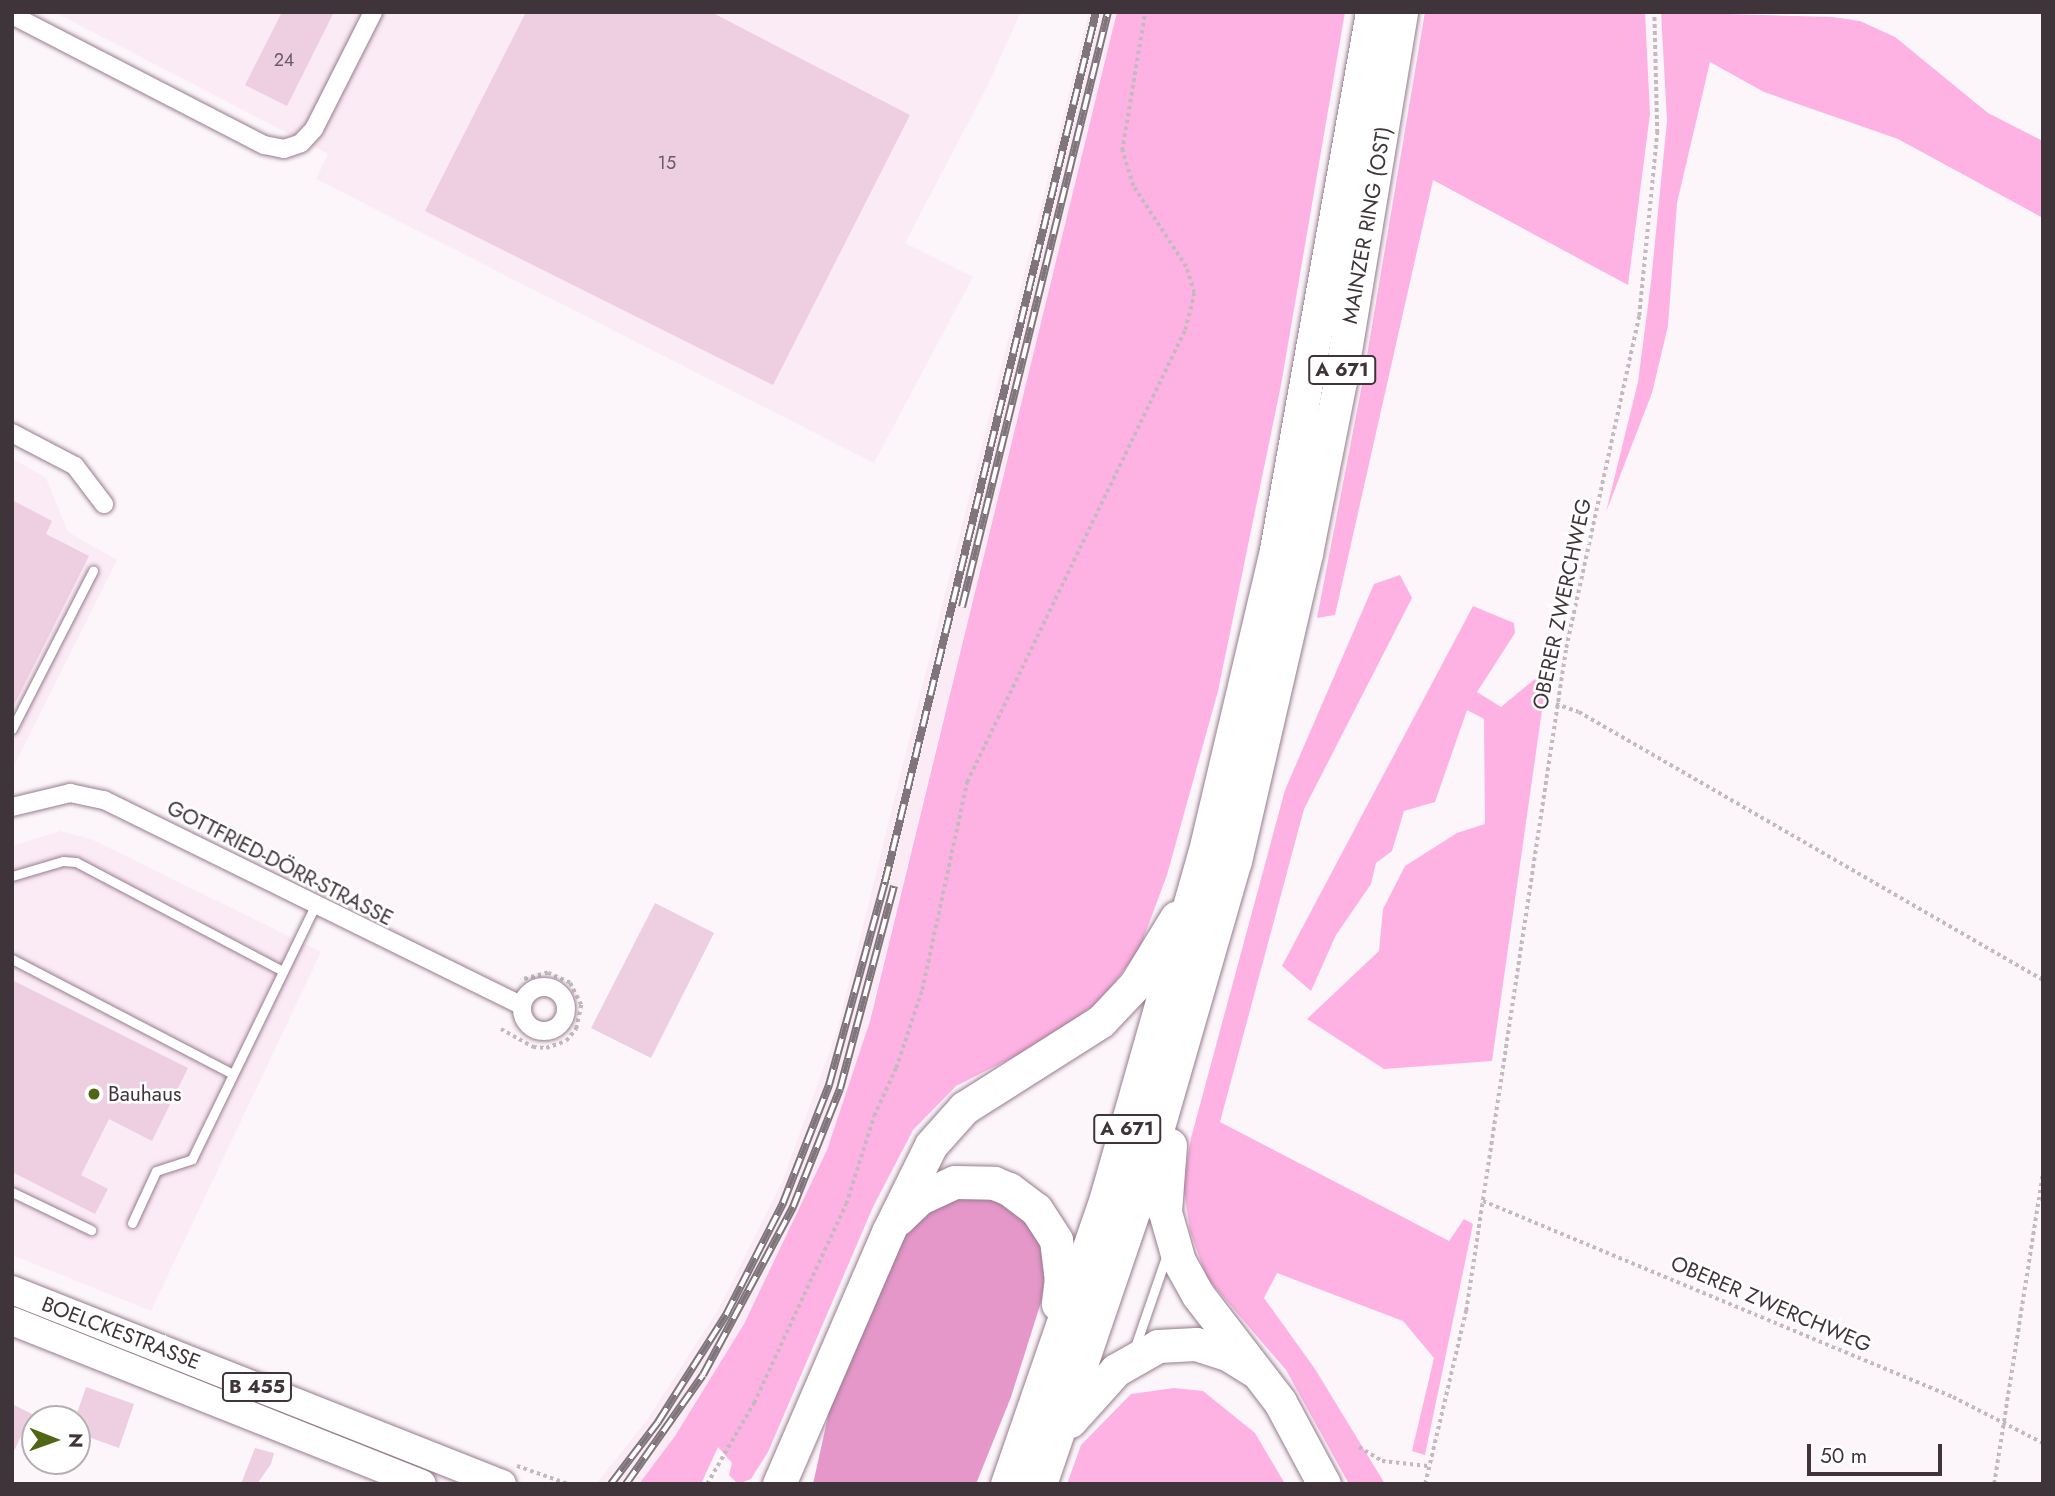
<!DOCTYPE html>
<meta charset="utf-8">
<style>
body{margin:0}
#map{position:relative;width:2055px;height:1496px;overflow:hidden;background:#fcf6fa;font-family:Jost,sans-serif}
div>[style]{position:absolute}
.built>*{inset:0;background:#fbebf5}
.green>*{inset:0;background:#feb2e3}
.forest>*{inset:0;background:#e597ca}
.building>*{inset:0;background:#edcfe1}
.path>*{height:3.5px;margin-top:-1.75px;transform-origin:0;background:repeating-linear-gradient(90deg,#c2babf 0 3.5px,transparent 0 7px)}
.roads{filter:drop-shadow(0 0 2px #987c8e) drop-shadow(0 0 2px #987c8e)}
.lane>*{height:9px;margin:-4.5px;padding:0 4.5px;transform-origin:4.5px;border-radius:4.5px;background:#fff}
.street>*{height:18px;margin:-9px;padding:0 9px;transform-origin:9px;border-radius:9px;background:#fff}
.street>.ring{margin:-9px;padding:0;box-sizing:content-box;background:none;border:18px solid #fff;border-radius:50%}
.primary>*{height:28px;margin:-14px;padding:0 14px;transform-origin:14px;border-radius:14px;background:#fff}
.highway>*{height:33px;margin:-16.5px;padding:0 16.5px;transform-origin:16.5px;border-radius:16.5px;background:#fff}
.rail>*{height:8px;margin-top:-4px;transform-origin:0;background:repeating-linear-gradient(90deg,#fff 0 16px,#7f757b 0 32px);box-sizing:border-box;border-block:2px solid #7f757b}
.dots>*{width:19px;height:19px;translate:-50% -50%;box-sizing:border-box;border:4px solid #fff;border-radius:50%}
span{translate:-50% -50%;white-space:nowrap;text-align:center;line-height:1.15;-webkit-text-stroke:5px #fff;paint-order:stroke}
.number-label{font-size:18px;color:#6b5b64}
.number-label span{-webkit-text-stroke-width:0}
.shield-label span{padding:2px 5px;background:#fff;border:2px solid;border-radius:5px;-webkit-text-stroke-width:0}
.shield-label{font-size:19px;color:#40343b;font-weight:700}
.street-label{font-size:21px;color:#40343b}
.poi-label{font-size:21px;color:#40343b}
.left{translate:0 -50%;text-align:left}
.frame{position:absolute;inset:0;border:14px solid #40343b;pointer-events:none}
.north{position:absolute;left:21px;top:1405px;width:70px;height:70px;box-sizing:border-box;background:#fff;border:2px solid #b3aeb1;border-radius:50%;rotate:91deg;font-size:19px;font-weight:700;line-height:28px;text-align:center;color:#40343b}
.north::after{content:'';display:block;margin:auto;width:24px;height:32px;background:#506614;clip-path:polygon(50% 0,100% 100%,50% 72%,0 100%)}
.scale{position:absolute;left:1807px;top:1444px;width:135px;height:32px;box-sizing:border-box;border:4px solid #40343b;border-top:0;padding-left:9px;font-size:21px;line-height:24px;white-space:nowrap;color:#40343b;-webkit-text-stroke:5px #fff;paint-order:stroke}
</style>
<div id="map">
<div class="built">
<i style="clip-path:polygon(54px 12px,1021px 12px,987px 87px,905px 243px,973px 277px,874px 463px,316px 179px,328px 154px)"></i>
<i style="clip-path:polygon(1089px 12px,1117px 12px,866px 1034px,827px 1150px,744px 1324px,675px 1436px,639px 1484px,596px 1484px,647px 1420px,718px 1310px,782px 1182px,837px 1031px)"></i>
<i style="clip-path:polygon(12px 458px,46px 478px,68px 532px,117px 560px,12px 770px)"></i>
<i style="clip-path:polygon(60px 831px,91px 839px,321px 952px,151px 1311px,12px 1255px,12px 846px)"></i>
</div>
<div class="green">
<i style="clip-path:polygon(1117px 12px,1345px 12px,1281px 385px,1218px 691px,1167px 875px,1139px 950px,1102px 999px,1051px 1038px,956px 1086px,913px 1130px,873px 1207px,768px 1452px,751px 1479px,738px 1484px,729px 1475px,732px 1463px,718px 1447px,701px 1484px,639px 1484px,675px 1436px,744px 1324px,827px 1150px,870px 1021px)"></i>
<i style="clip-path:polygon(1425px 12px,1645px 12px,1650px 114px,1628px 285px,1433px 180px,1335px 615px,1317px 618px,1362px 385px)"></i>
<i style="clip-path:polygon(1661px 12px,1832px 17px,1860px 21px,1895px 37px,1988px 113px,2043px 141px,2043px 218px,1898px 139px,1764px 92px,1710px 62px,1677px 203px,1668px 326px,1652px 393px,1606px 512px,1638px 382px,1651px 282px,1667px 121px)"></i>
<i style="clip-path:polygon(1400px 575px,1412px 598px,1304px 809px,1220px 1122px,1449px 1241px,1464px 1219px,1473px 1224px,1425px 1455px,1412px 1451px,1434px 1358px,1403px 1321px,1277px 1273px,1264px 1298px,1315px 1369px,1385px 1484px,1349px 1484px,1286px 1370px,1207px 1278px,1190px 1231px,1183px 1184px,1191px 1138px,1285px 790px,1374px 584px)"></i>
<i style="clip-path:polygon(1473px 606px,1514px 623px,1515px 633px,1477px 692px,1501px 707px,1548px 668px,1492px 1061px,1384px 1069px,1307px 1019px,1379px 951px,1383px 909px,1405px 866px,1457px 833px,1485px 824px,1484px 719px,1467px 710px,1435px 802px,1404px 811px,1392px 851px,1376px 863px,1371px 884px,1336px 935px,1311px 991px,1282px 966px)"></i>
<i style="clip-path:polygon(1174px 1388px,1203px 1391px,1255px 1433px,1285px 1484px,1067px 1484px,1081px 1445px,1131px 1394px)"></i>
</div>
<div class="forest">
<i style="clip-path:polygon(987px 1189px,1039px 1227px,1046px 1267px,1042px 1299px,1011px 1397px,976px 1484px,813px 1484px,833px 1394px,909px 1227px,934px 1200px)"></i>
</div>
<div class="building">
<i style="clip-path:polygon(282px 12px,334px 12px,287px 106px,245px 85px)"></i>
<i style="clip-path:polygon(526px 12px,711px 12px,910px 115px,773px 385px,425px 211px)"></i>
<i style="clip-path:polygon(12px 500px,52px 521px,46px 534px,89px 556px,12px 709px)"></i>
<i style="clip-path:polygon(655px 903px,714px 933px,651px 1058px,591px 1028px)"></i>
<i style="clip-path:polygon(12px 980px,188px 1068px,152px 1141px,109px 1119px,81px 1175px,108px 1189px,95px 1214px,12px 1172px)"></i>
<i style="clip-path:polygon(86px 1387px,134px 1404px,119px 1448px,77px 1433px,77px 1413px)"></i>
<i style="clip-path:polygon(12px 1404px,32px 1414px,12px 1455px)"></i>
<i style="clip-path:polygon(255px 1448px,274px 1453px,271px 1464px,257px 1484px,241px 1484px)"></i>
</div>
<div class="path">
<i style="left:1556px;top:704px;width:24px;rotate:19deg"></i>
<i style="left:1579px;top:712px;width:536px;rotate:30.01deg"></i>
<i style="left:501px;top:1029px;width:37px;rotate:29deg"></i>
<i style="left:533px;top:1047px;width:13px;rotate:4deg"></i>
<i style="left:546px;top:1048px;width:21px;rotate:-19deg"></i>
<i style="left:566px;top:1041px;width:16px;rotate:-50deg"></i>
<i style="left:576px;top:1029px;width:25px;rotate:-78deg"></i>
<i style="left:581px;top:1005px;width:25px;rotate:-117deg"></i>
<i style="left:570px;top:983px;width:24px;rotate:-156deg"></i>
<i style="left:548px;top:973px;width:28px;rotate:165deg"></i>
<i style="left:1483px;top:1201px;width:509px;rotate:22.64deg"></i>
<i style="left:1953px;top:1397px;width:101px;rotate:27.1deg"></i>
<i style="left:1359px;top:1447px;width:27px;rotate:31deg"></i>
<i style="left:1382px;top:1461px;width:46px;rotate:6.2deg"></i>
<i style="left:517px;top:1466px;width:54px;rotate:19.4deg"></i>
<i style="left:707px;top:1484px;width:94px;rotate:-59.9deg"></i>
<i style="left:754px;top:1403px;width:219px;rotate:-65.2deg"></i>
<i style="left:846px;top:1204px;width:92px;rotate:-72.3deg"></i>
<i style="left:874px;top:1116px;width:53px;rotate:-65.4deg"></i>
<i style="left:896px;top:1068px;width:82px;rotate:-71.6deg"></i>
<i style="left:922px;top:990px;width:213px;rotate:-77.8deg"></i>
<i style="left:967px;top:782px;width:502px;rotate:-64.25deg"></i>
<i style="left:1185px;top:330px;width:38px;rotate:-76deg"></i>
<i style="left:1194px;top:293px;width:27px;rotate:-107deg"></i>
<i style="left:1186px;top:267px;width:97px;rotate:-123.2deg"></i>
<i style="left:1133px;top:186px;width:37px;rotate:-107deg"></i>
<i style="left:1122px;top:151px;width:141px;rotate:-80.6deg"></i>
<i style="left:1425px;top:1484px;width:178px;rotate:-76.7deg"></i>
<i style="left:1466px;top:1311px;width:670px;rotate:-81.42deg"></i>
<i style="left:1566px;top:648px;width:340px;rotate:-77.6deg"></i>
<i style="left:1639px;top:316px;width:184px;rotate:-84.4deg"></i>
<i style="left:1657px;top:133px;width:121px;rotate:-91.4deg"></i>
<i style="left:1994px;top:1484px;width:316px;rotate:-81.1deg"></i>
</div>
<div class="roads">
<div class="lane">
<i style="left:12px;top:729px;width:178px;rotate:-62.9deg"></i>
<i style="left:12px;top:876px;width:53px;rotate:-16.4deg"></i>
<i style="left:63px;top:861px;width:13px;rotate:4deg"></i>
<i style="left:76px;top:862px;width:234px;rotate:27.8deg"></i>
<i style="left:12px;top:959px;width:249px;rotate:27.5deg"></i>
<i style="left:12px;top:1192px;width:88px;rotate:25.7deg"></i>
<i style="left:132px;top:1223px;width:57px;rotate:-65.2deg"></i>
<i style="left:156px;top:1171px;width:38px;rotate:-18deg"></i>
<i style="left:192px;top:1159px;width:281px;rotate:-64.1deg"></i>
<i style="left:1135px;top:1347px;width:95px;rotate:-71deg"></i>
</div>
<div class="street">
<i style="left:12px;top:15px;width:284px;rotate:27.3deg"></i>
<i style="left:264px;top:145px;width:20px;rotate:11deg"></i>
<i style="left:284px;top:149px;width:18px;rotate:-19deg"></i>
<i style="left:301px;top:143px;width:19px;rotate:-47deg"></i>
<i style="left:314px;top:129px;width:131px;rotate:-63.2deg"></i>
<i style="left:12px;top:433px;width:71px;rotate:27.6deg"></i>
<i style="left:75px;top:466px;width:48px;rotate:52.7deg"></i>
<i style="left:12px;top:807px;width:60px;rotate:-13.6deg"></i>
<i style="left:70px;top:793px;width:35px;rotate:12deg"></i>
<i style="left:104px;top:800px;width:465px;rotate:26.2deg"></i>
<i class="ring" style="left:522px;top:987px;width:26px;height:26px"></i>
</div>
<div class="primary">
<i style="left:12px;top:1290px;width:527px;rotate:21.6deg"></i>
<i style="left:12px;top:1321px;width:441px;rotate:21.7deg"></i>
</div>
<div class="highway">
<i style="left:1170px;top:1145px;width:67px;rotate:94.3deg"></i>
<i style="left:1165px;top:1212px;width:51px;rotate:74.1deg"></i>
<i style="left:1179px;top:1261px;width:39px;rotate:61deg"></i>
<i style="left:1198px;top:1295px;width:135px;rotate:52.5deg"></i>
<i style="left:1280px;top:1402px;width:93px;rotate:61.8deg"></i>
<i style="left:898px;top:1219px;width:30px;rotate:-44deg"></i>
<i style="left:920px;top:1198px;width:38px;rotate:-25deg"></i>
<i style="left:955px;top:1182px;width:39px;rotate:1deg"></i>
<i style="left:994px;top:1183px;width:16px;rotate:22deg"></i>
<i style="left:1009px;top:1189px;width:34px;rotate:37deg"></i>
<i style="left:1036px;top:1209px;width:37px;rotate:57deg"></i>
<i style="left:1056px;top:1240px;width:38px;rotate:83deg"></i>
<i style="left:1061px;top:1278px;width:26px;rotate:97deg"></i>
<i style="left:1070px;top:1421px;width:69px;rotate:-48deg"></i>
<i style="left:1116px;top:1370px;width:48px;rotate:-29.7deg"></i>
<i style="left:1158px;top:1346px;width:38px;rotate:-3deg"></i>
<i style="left:1196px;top:1344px;width:35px;rotate:18deg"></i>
<i style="left:1229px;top:1355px;width:28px;rotate:32deg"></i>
<i style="left:779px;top:1484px;width:275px;rotate:-66.6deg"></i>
<i style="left:888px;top:1232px;width:97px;rotate:-63.7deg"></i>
<i style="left:931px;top:1145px;width:50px;rotate:-48.3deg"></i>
<i style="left:964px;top:1108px;width:162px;rotate:-32.4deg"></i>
<i style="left:1101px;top:1021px;width:50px;rotate:-46.6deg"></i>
<i style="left:1135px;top:985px;width:79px;rotate:-58.5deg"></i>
<i style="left:1007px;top:1484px;width:303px;rotate:-70.9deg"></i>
<i style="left:1106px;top:1198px;width:357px;rotate:-74.1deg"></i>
<i style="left:1204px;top:855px;width:313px;rotate:-76.7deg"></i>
<i style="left:1276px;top:550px;width:546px;rotate:-79.88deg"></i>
<i style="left:1040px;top:1484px;width:290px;rotate:-71.1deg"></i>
<i style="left:1134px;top:1210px;width:363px;rotate:-73.9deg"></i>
<i style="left:1235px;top:861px;width:316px;rotate:-77deg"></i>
<i style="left:1306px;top:553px;width:175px;rotate:-78.8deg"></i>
<i style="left:1340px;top:381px;width:374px;rotate:-80.6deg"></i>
</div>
</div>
<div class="rail">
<i style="left:962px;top:607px;width:613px;rotate:-76.21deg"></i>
<i style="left:611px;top:1484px;width:78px;rotate:-52.8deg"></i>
<i style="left:658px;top:1422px;width:127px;rotate:-57.6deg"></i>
<i style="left:726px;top:1315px;width:126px;rotate:-63deg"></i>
<i style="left:783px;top:1203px;width:127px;rotate:-68.7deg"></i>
<i style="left:829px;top:1085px;width:211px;rotate:-74.6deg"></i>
<i style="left:885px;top:882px;width:895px;rotate:-76.37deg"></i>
<i style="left:626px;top:1484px;width:133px;rotate:-54.8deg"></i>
<i style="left:703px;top:1375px;width:191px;rotate:-61.8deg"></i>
<i style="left:793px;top:1207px;width:127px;rotate:-68.3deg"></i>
<i style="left:840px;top:1089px;width:210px;rotate:-75.1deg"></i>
</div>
<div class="dots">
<i style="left:94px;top:1094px;background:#506614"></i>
</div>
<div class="number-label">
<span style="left:284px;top:60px">24</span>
<span style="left:667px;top:163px">15</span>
</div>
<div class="shield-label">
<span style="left:1342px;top:370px">A 671</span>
<span style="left:1127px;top:1129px">A 671</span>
<span style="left:257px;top:1387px">B 455</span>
</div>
<div class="street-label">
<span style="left:1367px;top:225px;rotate:-80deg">MAINZER RING (OST)</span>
<span style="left:1562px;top:604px;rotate:-78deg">OBERER ZWERCHWEG</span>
<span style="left:280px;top:863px;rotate:27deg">GOTTFRIED-DÖRR-STRASSE</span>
<span style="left:1771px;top:1304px;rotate:23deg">OBERER ZWERCHWEG</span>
<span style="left:121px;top:1333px;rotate:21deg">BOELCKESTRASSE</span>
</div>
<div class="poi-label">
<span class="left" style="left:108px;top:1094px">Bauhaus</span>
</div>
<div class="frame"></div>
<div class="north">N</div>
<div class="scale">50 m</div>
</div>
